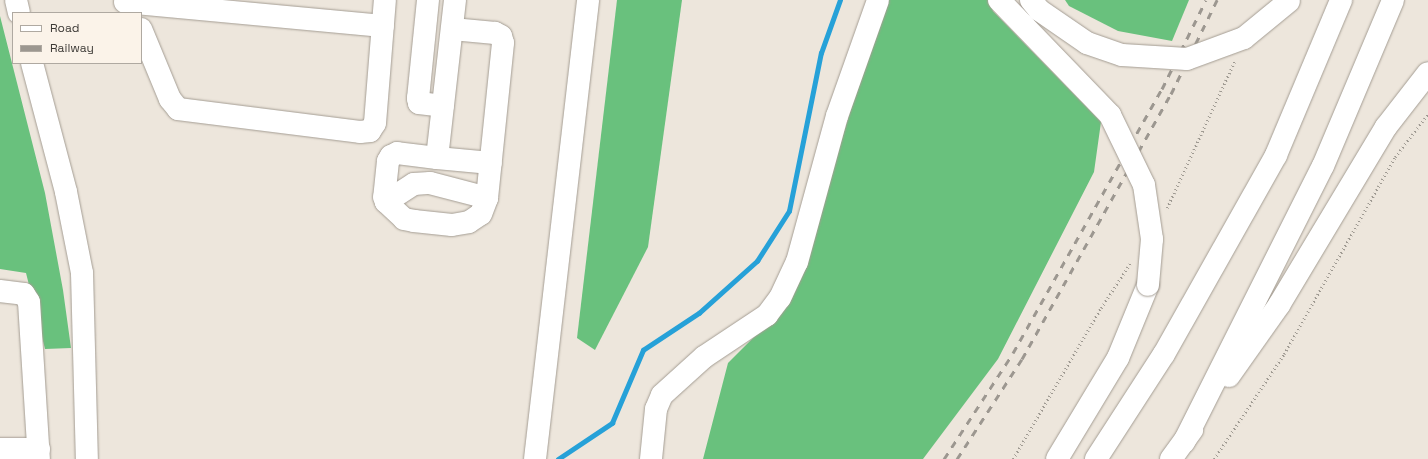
<!DOCTYPE html>
<style>
body{margin:0}
#map{position:relative;width:1428px;height:459px;overflow:hidden;background:#ede6dc;font-family:"Space Grotesk",sans-serif}
div>[style]{position:absolute}
.forest>*{inset:0;background:#69c17d}
.stream>*{height:4.5px;margin:-2.25px;padding:0 2.25px;transform-origin:2.25px;border-radius:2.25px;background:#26a1d8}
.path>*{height:2.5px;margin-top:-1.25px;transform-origin:0;background:repeating-linear-gradient(90deg,#9f9a92 0 1px,transparent 0 4px)}
.roads{filter:drop-shadow(0 0 1px #a49d93) drop-shadow(0 0 1px #a49d93)}
.minor>*{height:22px;margin:-11px;padding:0 11px;transform-origin:11px;border-radius:11px;background:#fff}
.highway>*{height:22px;margin:-11px;padding:0 11px;transform-origin:11px;border-radius:11px;background:#fff}
.rail>*{height:3px;margin-top:-1.5px;transform-origin:0;background:repeating-linear-gradient(90deg,#9c9790 0 7px,transparent 0 14px)}
.bridges{filter:drop-shadow(0 0 1px #a49d93) drop-shadow(0 0 1px #a49d93)}
.highway-bridge>*{height:22px;margin:-11px;padding:0 11px;transform-origin:11px;border-radius:11px;background:#fff}
span{translate:-50% -50%;white-space:nowrap;text-align:center;line-height:1.15;-webkit-text-stroke:3px #fbf3e9;paint-order:stroke}
.legend{position:absolute;left:12px;top:12px;width:130px;height:52px;box-sizing:border-box;background:#fbf3e9;border:1px solid #afa9a1;margin:0;padding:5px 7px;list-style:none;font-size:12px;color:#3d3a36}
.legend li{display:flex;align-items:center;gap:8px;height:20px}
.legend b{width:20px;border:1px solid #afa9a1}
</style>
<div id="map">
<div class="forest">
<i style="clip-path:polygon(617px 0,682px 0,648px 247px,595px 350px,577px 338px)"></i>
<i style="clip-path:polygon(885px 0,989px 0,993px 11px,1101px 122px,1094px 172px,998px 359px,923px 459px,703px 459px,728px 363px,792px 299px)"></i>
<i style="clip-path:polygon(1065px 0,1189px 0,1172px 41px,1118px 31px,1069px 6px)"></i>
<i style="clip-path:polygon(0 16px,45px 193px,63px 290px,71px 348px,45px 349px,26px 273px,0 269px)"></i>
</div>
<div class="stream">
<i style="left:558px;top:459px;width:65px;rotate:-33.7deg"></i>
<i style="left:612px;top:423px;width:79px;rotate:-67deg"></i>
<i style="left:643px;top:350px;width:67px;rotate:-33.5deg"></i>
<i style="left:699px;top:313px;width:78px;rotate:-41.9deg"></i>
<i style="left:757px;top:261px;width:59px;rotate:-57.4deg"></i>
<i style="left:789px;top:211px;width:161px;rotate:-78.6deg"></i>
<i style="left:821px;top:53px;width:56px;rotate:-70.3deg"></i>
</div>
<div class="path">
<i style="left:1167px;top:208px;width:163px;rotate:-65.3deg"></i>
<i style="left:1013px;top:459px;width:175px;rotate:-59.8deg"></i>
<i style="left:1101px;top:308px;width:55px;rotate:-56.9deg"></i>
<i style="left:1214px;top:459px;width:126px;rotate:-56.3deg"></i>
<i style="left:1284px;top:354px;width:226px;rotate:-60.6deg"></i>
<i style="left:1395px;top:157px;width:54px;rotate:-52.5deg"></i>
</div>
<div class="roads">
<div class="minor">
<i style="left:16px;top:0;width:13px;rotate:77deg"></i>
<i style="left:428px;top:0;width:99px;rotate:95.8deg"></i>
<i style="left:418px;top:98px;width:5px;rotate:79deg"></i>
<i style="left:419px;top:103px;width:24px;rotate:7deg"></i>
<i style="left:455px;top:0;width:159px;rotate:96.5deg"></i>
<i style="left:437px;top:158px;width:54px;rotate:5.3deg"></i>
<i style="left:125px;top:2px;width:259px;rotate:5.3deg"></i>
<i style="left:141px;top:29px;width:76px;rotate:67.5deg"></i>
<i style="left:170px;top:99px;width:13px;rotate:51deg"></i>
<i style="left:178px;top:109px;width:183px;rotate:7.2deg"></i>
<i style="left:360px;top:132px;width:10px;rotate:-6deg"></i>
<i style="left:370px;top:131px;width:9px;rotate:-58deg"></i>
<i style="left:375px;top:123px;width:123px;rotate:-85.4deg"></i>
<i style="left:32px;top:63px;width:133px;rotate:75.2deg"></i>
<i style="left:66px;top:192px;width:83px;rotate:78.8deg"></i>
<i style="left:82px;top:273px;width:186px;rotate:88.5deg"></i>
<i style="left:437px;top:158px;width:40px;rotate:-172.9deg"></i>
<i style="left:397px;top:153px;width:7px;rotate:153deg"></i>
<i style="left:391px;top:156px;width:6px;rotate:121deg"></i>
<i style="left:388px;top:161px;width:36px;rotate:96deg"></i>
<i style="left:384px;top:197px;width:5px;rotate:68deg"></i>
<i style="left:386px;top:202px;width:25px;rotate:43deg"></i>
<i style="left:404px;top:219px;width:10px;rotate:11deg"></i>
<i style="left:414px;top:221px;width:38px;rotate:6deg"></i>
<i style="left:452px;top:225px;width:17px;rotate:-10deg"></i>
<i style="left:469px;top:222px;width:14px;rotate:-34deg"></i>
<i style="left:481px;top:214px;width:17px;rotate:-69deg"></i>
<i style="left:487px;top:198px;width:156px;rotate:-84.1deg"></i>
<i style="left:503px;top:43px;width:7px;rotate:-106deg"></i>
<i style="left:501px;top:36px;width:7px;rotate:-153deg"></i>
<i style="left:495px;top:33px;width:43px;rotate:-174.7deg"></i>
<i style="left:386px;top:202px;width:33px;rotate:-33deg"></i>
<i style="left:414px;top:184px;width:16px;rotate:-4deg"></i>
<i style="left:430px;top:183px;width:59px;rotate:14.7deg"></i>
<i style="left:0;top:291px;width:24px;rotate:7deg"></i>
<i style="left:24px;top:294px;width:9px;rotate:58deg"></i>
<i style="left:29px;top:302px;width:157px;rotate:86.4deg"></i>
<i style="left:0;top:449px;width:39px"></i>
<i style="left:535px;top:459px;width:462px;rotate:-83.4deg"></i>
<i style="left:651px;top:459px;width:50px;rotate:-84.3deg"></i>
<i style="left:656px;top:409px;width:15px;rotate:-67deg"></i>
<i style="left:662px;top:395px;width:57px;rotate:-42.1deg"></i>
<i style="left:704px;top:357px;width:76px;rotate:-33.7deg"></i>
<i style="left:767px;top:315px;width:21px;rotate:-53deg"></i>
<i style="left:780px;top:298px;width:40px;rotate:-65deg"></i>
<i style="left:797px;top:262px;width:151px;rotate:-74.7deg"></i>
<i style="left:837px;top:116px;width:123px;rotate:-70.5deg"></i>
</div>
<div class="highway">
<i style="left:1229px;top:376px;width:87px;rotate:-54.8deg"></i>
<i style="left:1279px;top:305px;width:208px;rotate:-59deg"></i>
<i style="left:1386px;top:127px;width:68px;rotate:-52.1deg"></i>
<i style="left:1184px;top:442px;width:309px;rotate:-63.3deg"></i>
<i style="left:1323px;top:166px;width:180px;rotate:-67.1deg"></i>
<i style="left:1057px;top:459px;width:118px;rotate:-58.9deg"></i>
<i style="left:1118px;top:358px;width:79px;rotate:-67.7deg"></i>
<i style="left:1096px;top:459px;width:125px;rotate:-57.1deg"></i>
<i style="left:1164px;top:354px;width:228px;rotate:-60.6deg"></i>
<i style="left:1276px;top:155px;width:168px;rotate:-67.2deg"></i>
<i style="left:1171px;top:459px;width:36px;rotate:-54deg"></i>
</div>
</div>
<div class="rail">
<i style="left:944px;top:459px;width:126px;rotate:-56.9deg"></i>
<i style="left:1013px;top:353px;width:303px;rotate:-60.6deg"></i>
<i style="left:1162px;top:89px;width:99px;rotate:-63.7deg"></i>
<i style="left:957px;top:459px;width:119px;rotate:-57deg"></i>
<i style="left:1022px;top:359px;width:304px;rotate:-60.7deg"></i>
<i style="left:1171px;top:94px;width:105px;rotate:-63.9deg"></i>
</div>
<div class="bridges">
<div class="highway-bridge">
<i style="left:999px;top:0;width:160px;rotate:46deg"></i>
<i style="left:1110px;top:115px;width:78px;rotate:64.1deg"></i>
<i style="left:1144px;top:185px;width:55px;rotate:81.6deg"></i>
<i style="left:1152px;top:239px;width:46px;rotate:95deg"></i>
<i style="left:1031px;top:0;width:13px;rotate:51deg"></i>
<i style="left:1039px;top:10px;width:58px;rotate:34.5deg"></i>
<i style="left:1087px;top:43px;width:37px;rotate:19deg"></i>
<i style="left:1122px;top:55px;width:65px;rotate:3.5deg"></i>
<i style="left:1187px;top:59px;width:61px;rotate:-20.2deg"></i>
<i style="left:1244px;top:38px;width:58px;rotate:-39.4deg"></i>
</div>
</div>
<ul class="legend">
<li><b style="height:5px;background:#fff"></b>Road</li>
<li><b style="height:5px;background:#9c9790"></b>Railway</li>
</ul>
</div>
